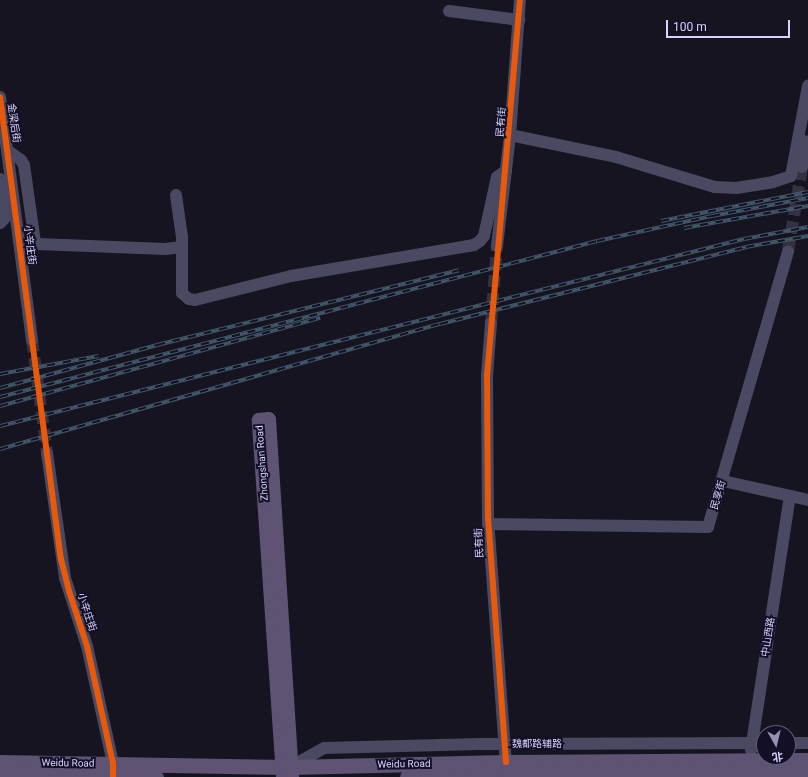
<!DOCTYPE html>
<meta charset="utf-8">
<style>
body{margin:0}
#map{position:relative;width:808px;height:777px;overflow:hidden;background:#161421;font-family:Roboto,"Noto Sans SC",sans-serif}
div>[style]{position:absolute}
.minor-tunnel>*{height:12px;margin-top:-6px;transform-origin:0;background:repeating-linear-gradient(90deg,#333142 0 12px,transparent 0 18px)}
.minor>*{height:12px;margin:-6px;padding:0 6px;transform-origin:6px;border-radius:6px;background:#4a4962}
.major>*{height:15px;margin:-7.5px;padding:0 7.5px;transform-origin:7.5px;border-radius:7.5px;background:#5e5373}
.rail>*{height:4px;margin-top:-2px;transform-origin:0;background:repeating-linear-gradient(90deg,#130f26 0 8px,#43596b 0 16px);box-sizing:border-box;border-block:1px solid #43596b}
.cycleway>*{height:6px;margin:-3px;padding:0 3px;transform-origin:3px;border-radius:3px;background:#e8590c}
span{translate:-50% -50%;white-space:nowrap;text-align:center;line-height:1.15;-webkit-text-stroke:4px #130f26;paint-order:stroke}
.street-label{font-size:10px;color:#d9d4ff}
.north{position:absolute;left:756px;top:725px;width:40px;height:40px;box-sizing:border-box;background:#130f26;border:1px solid #625e7d;border-radius:50%;rotate:172deg;font-size:11px;font-weight:700;line-height:16px;text-align:center;color:#d9d4ff}
.north::after{content:'';display:block;margin:auto;width:14px;height:18px;background:#9591b1;clip-path:polygon(50% 0,100% 100%,50% 72%,0 100%)}
.scale{position:absolute;left:666px;top:20px;width:124px;height:18px;box-sizing:border-box;border:2px solid #d9d4ff;border-top:0;padding-left:5px;font-size:12px;line-height:14px;white-space:nowrap;color:#d9d4ff;-webkit-text-stroke:3px #130f26;paint-order:stroke}
</style>
<div id="map">
<div class="minor-tunnel">
<i style="left:788px;top:251px;width:85px;rotate:-80.5deg"></i>
<i style="left:491px;top:323px;width:77px;rotate:-85.5deg"></i>
<i style="left:32px;top:340px;width:114px;rotate:82.4deg"></i>
</div>
<div class="minor">
<i style="left:449px;top:11px;width:71px;rotate:7.3deg"></i>
<i style="left:0;top:97px;width:245px;rotate:82.5deg"></i>
<i style="left:510px;top:135px;width:108px;rotate:11.7deg"></i>
<i style="left:616px;top:157px;width:103px;rotate:16.9deg"></i>
<i style="left:715px;top:187px;width:21px;rotate:3deg"></i>
<i style="left:736px;top:188px;width:37px;rotate:-9deg"></i>
<i style="left:773px;top:182px;width:19px;rotate:-18deg"></i>
<i style="left:791px;top:176px;width:92px;rotate:-79.3deg"></i>
<i style="left:8px;top:151px;width:16px;rotate:35deg"></i>
<i style="left:21px;top:160px;width:6px;rotate:59deg"></i>
<i style="left:24px;top:165px;width:78px;rotate:81.9deg"></i>
<i style="left:35px;top:242px;width:4px;rotate:34deg"></i>
<i style="left:38px;top:244px;width:127px;rotate:2.3deg"></i>
<i style="left:165px;top:249px;width:17px;rotate:-7deg"></i>
<i style="left:802px;top:167px;width:26px;rotate:-81deg"></i>
<i style="left:0;top:179px;width:40px;rotate:84.3deg"></i>
<i style="left:4px;top:219px;width:6px;rotate:135deg"></i>
<i style="left:176px;top:195px;width:42px;rotate:81.9deg"></i>
<i style="left:182px;top:237px;width:56px;rotate:90deg"></i>
<i style="left:182px;top:293px;width:9px;rotate:41deg"></i>
<i style="left:189px;top:299px;width:6px;rotate:9deg"></i>
<i style="left:195px;top:300px;width:99px;rotate:-14deg"></i>
<i style="left:291px;top:276px;width:186px;rotate:-9.6deg"></i>
<i style="left:474px;top:245px;width:7px;rotate:-34deg"></i>
<i style="left:480px;top:241px;width:6px;rotate:-51deg"></i>
<i style="left:484px;top:236px;width:60px;rotate:-77.6deg"></i>
<i style="left:497px;top:177px;width:11px;rotate:-34deg"></i>
<i style="left:497px;top:246px;width:112px;rotate:-83.3deg"></i>
<i style="left:510px;top:135px;width:135px;rotate:-85.8deg"></i>
<i style="left:491px;top:323px;width:53px;rotate:94.3deg"></i>
<i style="left:487px;top:376px;width:143px;rotate:89.6deg"></i>
<i style="left:488px;top:519px;width:244px;rotate:85.8deg"></i>
<i style="left:47px;top:453px;width:126px;rotate:81.8deg"></i>
<i style="left:65px;top:578px;width:71px;rotate:72.1deg"></i>
<i style="left:87px;top:646px;width:120px;rotate:77.5deg"></i>
<i style="left:113px;top:763px;width:9px;rotate:90deg"></i>
<i style="left:723px;top:481px;width:87px;rotate:12.6deg"></i>
<i style="left:488px;top:524px;width:220px;rotate:0.8deg"></i>
<i style="left:708px;top:527px;width:287px;rotate:-73.8deg"></i>
<i style="left:788px;top:743px;width:20px"></i>
<i style="left:751px;top:750px;width:257px;rotate:-81.3deg"></i>
<i style="left:290px;top:767px;width:39px;rotate:-29deg"></i>
<i style="left:324px;top:748px;width:156px;rotate:-1.5deg"></i>
<i style="left:480px;top:744px;width:284px;rotate:-0.2deg"></i>
</div>
<div class="major">
<i style="left:0;top:762px;width:290px;rotate:1deg"></i>
<i style="left:290px;top:767px;width:216px;rotate:-1.3deg"></i>
<i style="left:506px;top:762px;width:302px;rotate:-0.4deg"></i>
<i style="left:0;top:775px;width:59px;rotate:-1deg"></i>
<i style="left:59px;top:774px;width:97px;rotate:1.8deg"></i>
<i style="left:283px;top:776px;width:357px;rotate:-93.9deg"></i>
<i style="left:259px;top:420px;width:9px;rotate:-6deg"></i>
<i style="left:268px;top:419px;width:359px;rotate:86.3deg"></i>
<i style="left:407px;top:777px;width:101px;rotate:-1.7deg"></i>
<i style="left:508px;top:774px;width:300px;rotate:-0.2deg"></i>
</div>
<div class="rail">
<i style="left:661px;top:221px;width:150px;rotate:-11.2deg"></i>
<i style="left:684px;top:228px;width:126px;rotate:-10.1deg"></i>
<i style="left:0;top:374px;width:100px;rotate:-10.4deg"></i>
<i style="left:0;top:388px;width:163px;rotate:-15.3deg"></i>
<i style="left:157px;top:345px;width:311px;rotate:-13.9deg"></i>
<i style="left:0;top:397px;width:617px;rotate:-14.64deg"></i>
<i style="left:597px;top:241px;width:118px;rotate:-12.3deg"></i>
<i style="left:712px;top:216px;width:98px;rotate:-10.6deg"></i>
<i style="left:0;top:406px;width:332px;rotate:-15.4deg"></i>
<i style="left:0;top:426px;width:767px;rotate:-14.11deg"></i>
<i style="left:744px;top:239px;width:65px;rotate:-10.6deg"></i>
<i style="left:0;top:449px;width:457px;rotate:-15.9deg"></i>
<i style="left:440px;top:324px;width:316px;rotate:-14.1deg"></i>
<i style="left:746px;top:247px;width:63px;rotate:-10.1deg"></i>
</div>
<div class="cycleway">
<i style="left:0;top:97px;width:466px;rotate:82.5deg"></i>
<i style="left:61px;top:559px;width:33px;rotate:76deg"></i>
<i style="left:69px;top:591px;width:58px;rotate:71.9deg"></i>
<i style="left:87px;top:646px;width:120px;rotate:77.5deg"></i>
<i style="left:113px;top:763px;width:14px;rotate:90deg"></i>
<i style="left:506px;top:762px;width:244px;rotate:-94.2deg"></i>
<i style="left:488px;top:519px;width:143px;rotate:-90.4deg"></i>
<i style="left:487px;top:376px;width:377px;rotate:-85deg"></i>
</div>
<div class="street-label">
<span style="left:501px;top:122px;rotate:-85deg">民有街</span>
<span style="left:14px;top:123px;rotate:82deg">金梁后街</span>
<span style="left:30px;top:245px;rotate:83deg">小辛庄街</span>
<span style="left:262px;top:463px;rotate:-94deg">Zhongshan Road</span>
<span style="left:718px;top:495px;rotate:-74deg">民享街</span>
<span style="left:479px;top:543px;rotate:-93deg">民有街</span>
<span style="left:87px;top:612px;rotate:72deg">小辛庄街</span>
<span style="left:768px;top:637px;rotate:-81deg">中山西路</span>
<span style="left:537px;top:744px">魏都路辅路</span>
<span style="left:68px;top:763px;rotate:1deg">Weidu Road</span>
<span style="left:404px;top:764px;rotate:-1deg">Weidu Road</span>
</div>
<div class="north">北</div>
<div class="scale">100 m</div>
</div>
